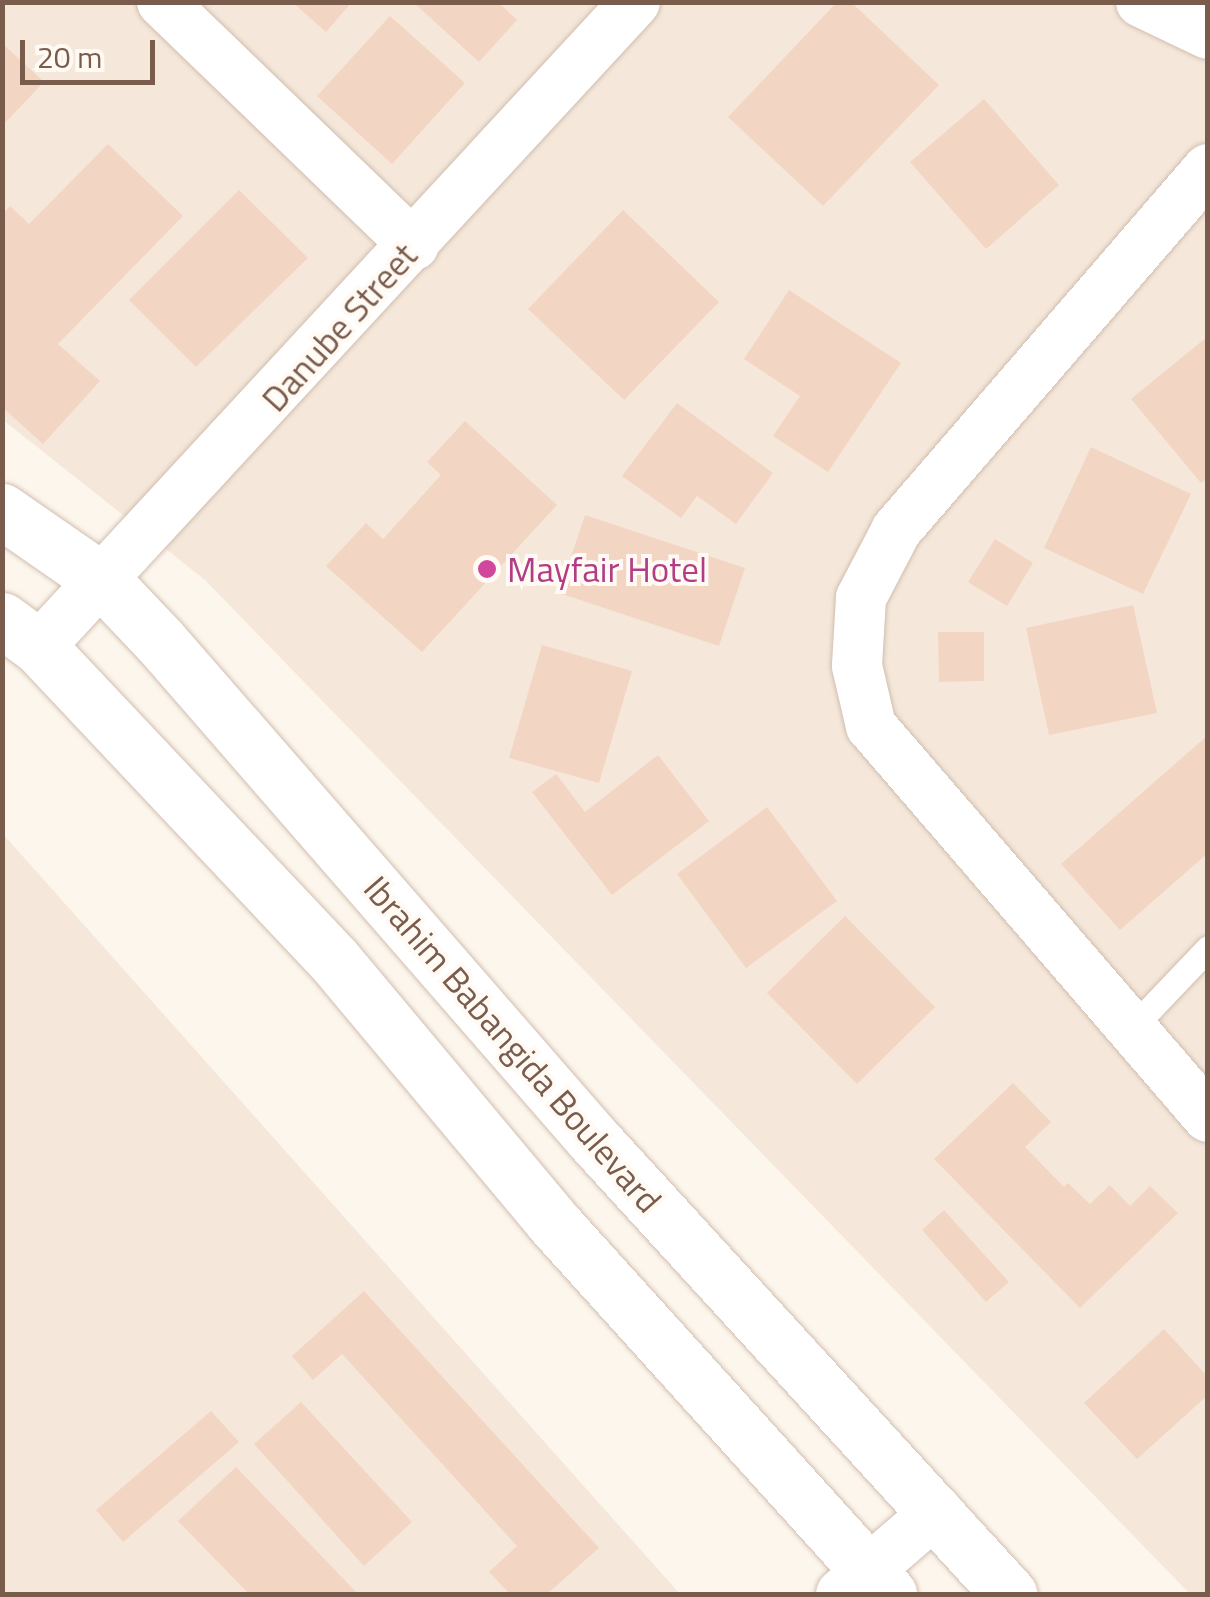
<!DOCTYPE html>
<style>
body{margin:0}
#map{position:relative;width:1210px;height:1597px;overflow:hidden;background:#fdf6ec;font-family:"Titillium Web",sans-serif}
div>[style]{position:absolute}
.residential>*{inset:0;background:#f5e8da}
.building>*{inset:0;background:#f3d5c3}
.roads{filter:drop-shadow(0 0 2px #d1beb0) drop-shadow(0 0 2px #d1beb0)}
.service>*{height:25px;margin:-12.5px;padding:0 12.5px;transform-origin:12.5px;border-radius:12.5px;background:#fff}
.minor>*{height:50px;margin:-25px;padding:0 25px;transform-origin:25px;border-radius:25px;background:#fff}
.tertiary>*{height:55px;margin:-27.5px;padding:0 27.5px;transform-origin:27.5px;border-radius:27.5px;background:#fff}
.dots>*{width:28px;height:28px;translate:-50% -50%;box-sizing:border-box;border:5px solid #fffaf3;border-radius:50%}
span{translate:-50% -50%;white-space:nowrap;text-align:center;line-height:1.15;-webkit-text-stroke:8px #fffaf3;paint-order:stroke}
.street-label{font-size:35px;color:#7a5c4d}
.hotel-label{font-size:35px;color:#b23c85}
.left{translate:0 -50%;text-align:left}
.frame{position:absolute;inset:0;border:5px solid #7a5c4d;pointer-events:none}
.scale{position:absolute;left:20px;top:40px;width:135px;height:45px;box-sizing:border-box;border:5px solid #7a5c4d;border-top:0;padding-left:12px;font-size:30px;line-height:35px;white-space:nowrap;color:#7a5c4d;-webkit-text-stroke:8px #fffaf3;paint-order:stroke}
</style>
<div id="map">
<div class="residential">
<i style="clip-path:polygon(2px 3px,1207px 3px,1207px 1594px,1190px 1594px,205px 580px,3px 420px)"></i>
<i style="clip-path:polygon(3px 834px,680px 1594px,3px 1594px)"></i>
</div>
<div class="building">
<i style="clip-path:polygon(292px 2px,352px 2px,326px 32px)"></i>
<i style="clip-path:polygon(413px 2px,498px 2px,517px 20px,479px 62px)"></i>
<i style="clip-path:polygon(837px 2px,851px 2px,939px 85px,823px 206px,728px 117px)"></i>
<i style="clip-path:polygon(390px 16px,465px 83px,392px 164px,317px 96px)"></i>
<i style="clip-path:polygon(2px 43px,44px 82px,2px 126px)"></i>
<i style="clip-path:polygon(984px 99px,1059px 185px,986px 249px,910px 162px)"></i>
<i style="clip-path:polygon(108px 144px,183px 216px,58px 344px,100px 381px,43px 444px,2px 407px,2px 214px,10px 206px,29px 224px)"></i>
<i style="clip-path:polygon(239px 190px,308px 258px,196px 367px,129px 300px)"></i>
<i style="clip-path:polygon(623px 210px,719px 302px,624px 400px,528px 309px)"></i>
<i style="clip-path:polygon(789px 290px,901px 363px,828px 472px,773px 436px,800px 396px,744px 359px)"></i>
<i style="clip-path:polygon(1208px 336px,1208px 478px,1201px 483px,1131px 399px)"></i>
<i style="clip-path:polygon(677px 403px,773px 473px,736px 524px,697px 496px,681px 518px,622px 476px)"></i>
<i style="clip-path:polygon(465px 421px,557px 505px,422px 652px,326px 566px,366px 523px,383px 539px,441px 475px,427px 462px)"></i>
<i style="clip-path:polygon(1091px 447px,1191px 494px,1143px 594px,1044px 548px)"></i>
<i style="clip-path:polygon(585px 515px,745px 568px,719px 646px,559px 593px)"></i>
<i style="clip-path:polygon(995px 539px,1033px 563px,1007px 606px,968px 582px)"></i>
<i style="clip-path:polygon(1133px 605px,1157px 713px,1049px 735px,1026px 628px)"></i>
<i style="clip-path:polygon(938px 632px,984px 632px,984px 681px,939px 682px)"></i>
<i style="clip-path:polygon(542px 645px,632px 671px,599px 783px,509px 758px)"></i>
<i style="clip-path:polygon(1208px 735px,1208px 853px,1120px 930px,1061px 864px)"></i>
<i style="clip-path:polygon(658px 755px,709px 821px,612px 895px,532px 792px,556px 774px,585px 812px)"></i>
<i style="clip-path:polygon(767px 807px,837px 901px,746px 968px,677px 874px)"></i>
<i style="clip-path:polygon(845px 916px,935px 1007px,857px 1084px,767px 993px)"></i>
<i style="clip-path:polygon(1013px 1083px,1051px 1122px,1025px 1147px,1064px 1187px,1068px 1183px,1090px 1204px,1110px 1185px,1130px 1206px,1150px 1186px,1178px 1213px,1080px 1308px,934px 1159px)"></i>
<i style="clip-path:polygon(944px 1210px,1009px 1282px,986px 1302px,922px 1230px)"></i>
<i style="clip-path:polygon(364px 1291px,599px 1548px,547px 1594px,510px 1594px,489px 1572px,517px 1546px,342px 1354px,313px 1380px,292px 1356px)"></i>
<i style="clip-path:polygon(1164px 1329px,1208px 1377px,1208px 1395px,1137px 1459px,1084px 1403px)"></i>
<i style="clip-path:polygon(301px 1402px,412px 1522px,364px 1566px,254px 1444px)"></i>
<i style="clip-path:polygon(211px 1411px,239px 1442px,123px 1542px,96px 1510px)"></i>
<i style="clip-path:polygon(236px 1467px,358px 1594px,249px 1594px,178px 1521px)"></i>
</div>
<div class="roads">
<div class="service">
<i style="left:1130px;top:1030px;width:113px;rotate:-46.4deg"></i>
</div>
<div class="minor">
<i style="left:162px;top:2px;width:350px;rotate:44deg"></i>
<i style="left:1141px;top:2px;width:74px;rotate:25.5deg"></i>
<i style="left:1208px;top:169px;width:478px;rotate:130.8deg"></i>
<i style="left:896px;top:531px;width:76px;rotate:117.6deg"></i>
<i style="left:861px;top:598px;width:68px;rotate:93.4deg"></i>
<i style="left:857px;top:666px;width:62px;rotate:76.9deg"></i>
<i style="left:871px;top:726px;width:516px;rotate:49.24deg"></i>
<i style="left:39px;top:647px;width:878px;rotate:-47.26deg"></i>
<i style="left:841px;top:1594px;width:127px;rotate:-40.8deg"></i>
</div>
<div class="tertiary">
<i style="left:2px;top:511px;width:123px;rotate:34.7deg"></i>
<i style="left:103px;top:581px;width:83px;rotate:46.5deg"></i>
<i style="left:160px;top:641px;width:660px;rotate:48.99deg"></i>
<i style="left:593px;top:1139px;width:617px;rotate:47.56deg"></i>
<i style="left:2px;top:620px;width:46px;rotate:36.1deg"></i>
<i style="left:39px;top:647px;width:430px;rotate:46.7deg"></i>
<i style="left:334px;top:960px;width:340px;rotate:50.1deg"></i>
<i style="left:552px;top:1221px;width:503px;rotate:47.9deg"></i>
</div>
</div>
<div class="dots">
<i style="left:487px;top:569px;background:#d1479c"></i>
</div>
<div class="street-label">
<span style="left:339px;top:327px;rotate:-48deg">Danube Street</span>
<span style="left:513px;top:1044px;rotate:49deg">Ibrahim Babangida Boulevard</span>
</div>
<div class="hotel-label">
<span class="left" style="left:507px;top:569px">Mayfair Hotel</span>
</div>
<div class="frame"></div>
<div class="scale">20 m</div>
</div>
